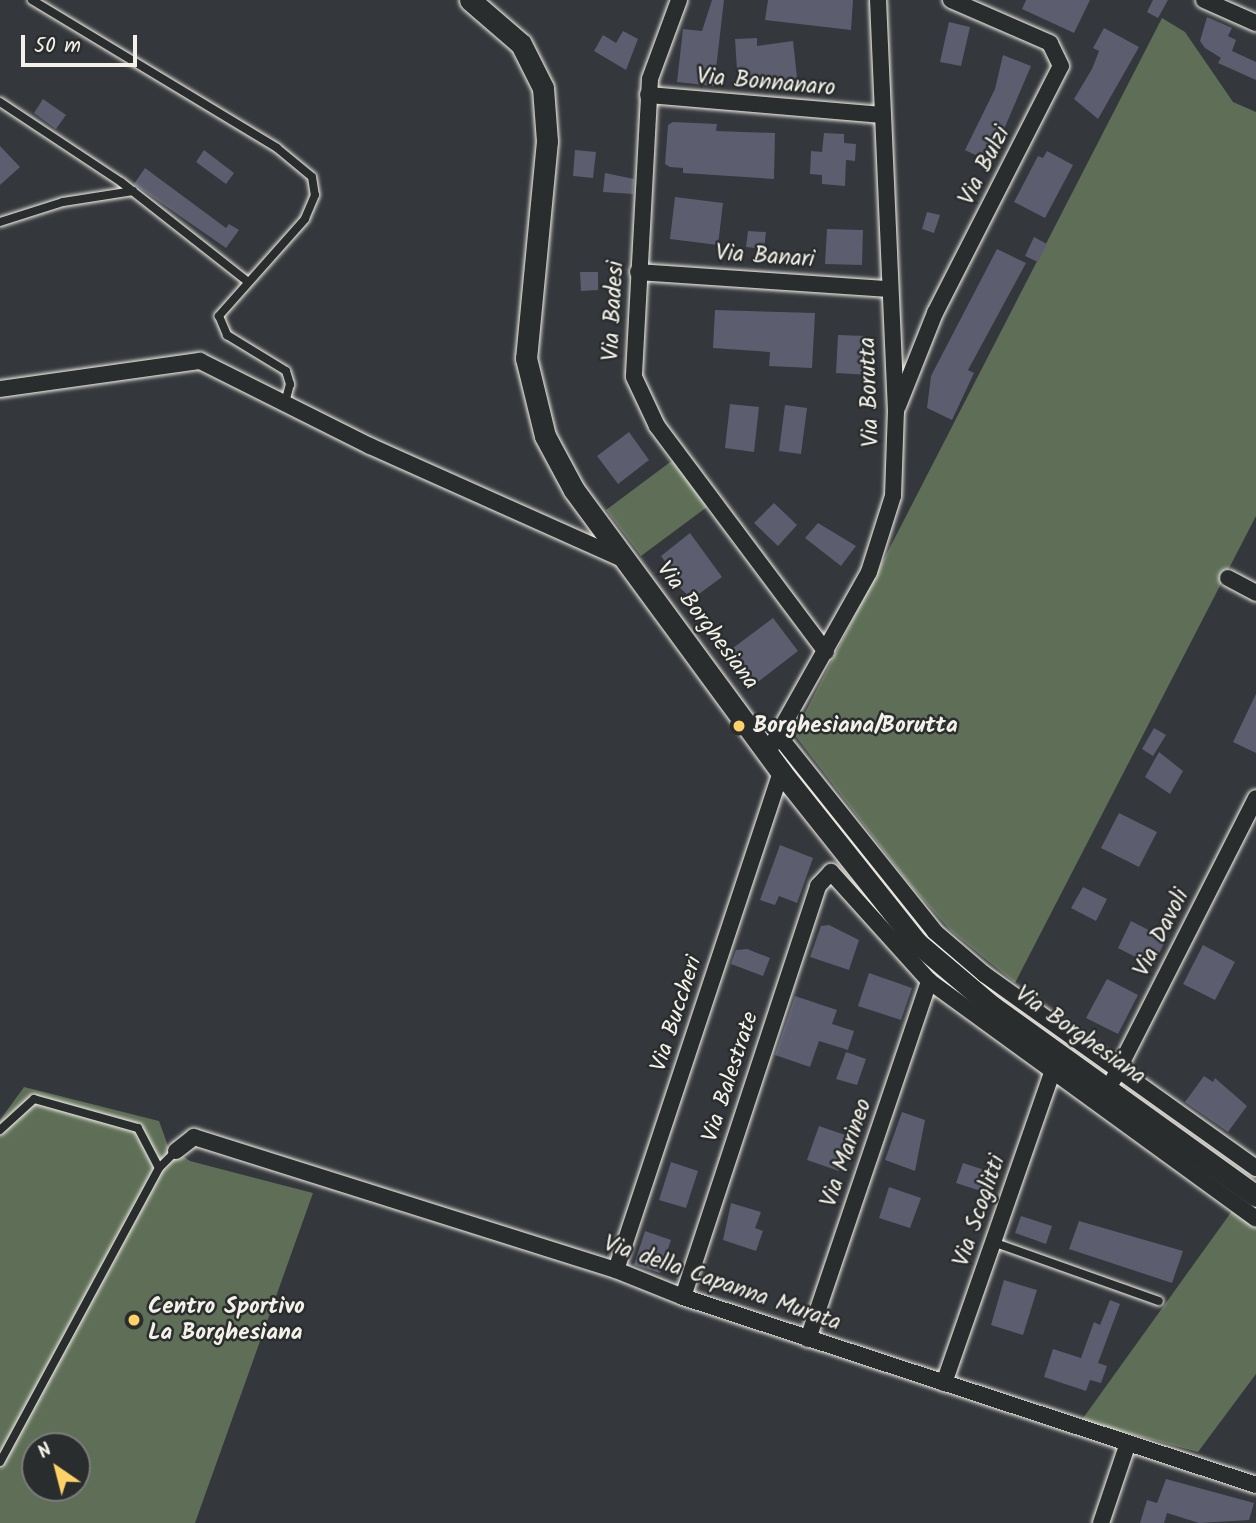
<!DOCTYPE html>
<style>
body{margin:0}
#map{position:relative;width:1256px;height:1523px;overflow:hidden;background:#34373b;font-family:Kalam,sans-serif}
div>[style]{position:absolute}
.green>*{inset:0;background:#5e6e57}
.building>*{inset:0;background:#5c5d6f}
.roads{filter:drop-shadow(0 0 2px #f4f1e8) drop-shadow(0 0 2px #f4f1e8)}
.service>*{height:8px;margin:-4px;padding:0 4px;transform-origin:4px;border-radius:4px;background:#2a2d2e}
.minor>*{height:16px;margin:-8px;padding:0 8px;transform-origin:8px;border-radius:8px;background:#2a2d2e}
.tertiary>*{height:21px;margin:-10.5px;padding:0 10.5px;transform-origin:10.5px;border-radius:10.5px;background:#2a2d2e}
.dots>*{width:19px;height:19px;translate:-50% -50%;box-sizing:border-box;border:4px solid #2a2d2e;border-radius:50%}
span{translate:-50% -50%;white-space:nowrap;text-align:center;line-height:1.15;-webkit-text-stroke:5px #2a2d2e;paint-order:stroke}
.street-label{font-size:23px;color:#f4f1e8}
.poi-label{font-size:23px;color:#f4f1e8;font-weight:700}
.left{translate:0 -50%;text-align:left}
.north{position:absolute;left:21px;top:1432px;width:70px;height:70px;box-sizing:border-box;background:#2a2d2e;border:2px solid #7b7b78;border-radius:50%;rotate:325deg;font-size:19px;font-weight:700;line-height:28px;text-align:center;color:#f4f1e8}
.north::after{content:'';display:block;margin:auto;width:24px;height:32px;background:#ffd166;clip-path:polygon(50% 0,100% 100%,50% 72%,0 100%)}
.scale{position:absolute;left:21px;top:35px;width:116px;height:32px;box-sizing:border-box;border:4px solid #f4f1e8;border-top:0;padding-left:9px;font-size:21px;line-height:24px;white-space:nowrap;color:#f4f1e8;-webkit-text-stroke:5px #2a2d2e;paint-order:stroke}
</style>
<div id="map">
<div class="green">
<i style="clip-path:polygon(1162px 18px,1185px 32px,1233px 102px,1256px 112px,1256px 516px,1015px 983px,951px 931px,910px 885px,794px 734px)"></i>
<i style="clip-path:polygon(673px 460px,707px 507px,641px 556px,606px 510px)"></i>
<i style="clip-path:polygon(evenodd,24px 1087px,159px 1121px,168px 1146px,190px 1161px,313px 1193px,195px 1523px,0 1523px,0 1120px,24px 1087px,35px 1446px,77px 1446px,77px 1488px,35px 1488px,35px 1446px)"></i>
<i style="clip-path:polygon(1232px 1211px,1256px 1228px,1256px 1374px,1198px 1452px,1081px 1421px)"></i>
</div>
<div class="building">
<i style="clip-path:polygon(712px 0,724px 0,714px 86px,677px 82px,683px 29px,702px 31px)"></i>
<i style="clip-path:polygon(768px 0,853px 0,851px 30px,765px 20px)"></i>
<i style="clip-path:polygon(1026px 0,1090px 0,1074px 33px,1022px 9px)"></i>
<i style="clip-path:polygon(1153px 0,1168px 0,1158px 18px,1147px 12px)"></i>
<i style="clip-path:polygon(1207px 17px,1232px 28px,1228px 36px,1236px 40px,1232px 51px,1256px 62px,1256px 80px,1218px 63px,1221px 58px,1205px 48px,1200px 41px)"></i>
<i style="clip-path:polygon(949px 22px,970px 27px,961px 66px,940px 62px)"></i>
<i style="clip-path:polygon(1104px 28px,1139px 47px,1098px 119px,1074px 99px,1092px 69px,1099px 51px,1093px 48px)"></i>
<i style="clip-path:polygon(623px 31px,638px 39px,626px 70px,594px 51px,603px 35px,616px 43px)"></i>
<i style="clip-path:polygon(757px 38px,757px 46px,793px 41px,798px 86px,738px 86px,735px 39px)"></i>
<i style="clip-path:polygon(1003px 55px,1031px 66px,990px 162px,965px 150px,995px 89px)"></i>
<i style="clip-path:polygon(43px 99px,66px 115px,56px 129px,34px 113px)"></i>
<i style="clip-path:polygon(673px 122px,717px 124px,716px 131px,775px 133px,774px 179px,683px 173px,683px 168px,670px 167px,665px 164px,668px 125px)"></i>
<i style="clip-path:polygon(824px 133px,844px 134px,844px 143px,856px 144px,855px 161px,846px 160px,845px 186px,822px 184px,822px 175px,810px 174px,811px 151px,822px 152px)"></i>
<i style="clip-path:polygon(0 146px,20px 167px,0 185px)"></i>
<i style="clip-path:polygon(204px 150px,234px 173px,226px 184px,196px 162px)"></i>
<i style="clip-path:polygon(575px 150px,596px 152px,593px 178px,573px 176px)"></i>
<i style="clip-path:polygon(1047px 151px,1073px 165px,1045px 218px,1014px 202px,1038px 156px,1043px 158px)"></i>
<i style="clip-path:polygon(145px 168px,226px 228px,229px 224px,239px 230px,226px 248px,134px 184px)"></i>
<i style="clip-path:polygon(605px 173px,634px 179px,633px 194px,603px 192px)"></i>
<i style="clip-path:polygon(675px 197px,723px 203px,718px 245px,670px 239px)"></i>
<i style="clip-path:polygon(927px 212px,940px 215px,934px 233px,922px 229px)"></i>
<i style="clip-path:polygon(827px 229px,863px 230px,862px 265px,825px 264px)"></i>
<i style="clip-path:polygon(748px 231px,766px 232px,764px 249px,746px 247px)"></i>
<i style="clip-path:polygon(1034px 237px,1047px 244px,1038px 262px,1025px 256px)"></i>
<i style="clip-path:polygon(997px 249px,1026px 263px,968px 370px,974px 373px,952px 420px,927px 408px,931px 376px)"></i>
<i style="clip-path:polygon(580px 272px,598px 272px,598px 290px,581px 291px)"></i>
<i style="clip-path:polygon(715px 310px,815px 313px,812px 368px,769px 366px,770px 352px,713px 348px)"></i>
<i style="clip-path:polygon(838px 335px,866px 336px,869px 375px,836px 373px)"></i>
<i style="clip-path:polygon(730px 404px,759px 407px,754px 452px,725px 448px)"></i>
<i style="clip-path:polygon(785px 405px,807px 408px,801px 454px,779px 451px)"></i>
<i style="clip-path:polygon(629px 432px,649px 460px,618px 484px,597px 456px)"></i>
<i style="clip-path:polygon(774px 503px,797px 525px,778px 546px,754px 523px)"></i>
<i style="clip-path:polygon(818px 523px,856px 546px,841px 566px,805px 538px)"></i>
<i style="clip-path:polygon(690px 533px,722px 577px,692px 599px,665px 574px,671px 570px,661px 556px)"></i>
<i style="clip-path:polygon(773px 618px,798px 651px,754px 685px,729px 651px)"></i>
<i style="clip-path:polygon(1256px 694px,1256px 753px,1233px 742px)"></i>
<i style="clip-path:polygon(1154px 728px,1166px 735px,1153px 756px,1142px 749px)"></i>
<i style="clip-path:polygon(1159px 752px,1183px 771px,1170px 794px,1145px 777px)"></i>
<i style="clip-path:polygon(1119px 813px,1157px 832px,1139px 867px,1101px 848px)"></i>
<i style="clip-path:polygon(780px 845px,813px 858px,797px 903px,779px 896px,775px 905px,760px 900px)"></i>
<i style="clip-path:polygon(1083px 887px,1107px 899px,1096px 921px,1071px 908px)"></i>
<i style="clip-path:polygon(1131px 921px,1166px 939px,1153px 966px,1118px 948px)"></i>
<i style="clip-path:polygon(829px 925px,859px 940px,849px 970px,810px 957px,821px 926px)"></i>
<i style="clip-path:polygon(1203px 945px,1235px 962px,1215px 1000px,1183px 984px)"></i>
<i style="clip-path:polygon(747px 949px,770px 958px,763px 976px,731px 964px,736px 950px)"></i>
<i style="clip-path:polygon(869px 973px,912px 988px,901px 1020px,858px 1006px)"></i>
<i style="clip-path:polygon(1107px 979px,1138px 995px,1118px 1034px,1086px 1018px)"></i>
<i style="clip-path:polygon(795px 996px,837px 1010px,832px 1024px,854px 1031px,848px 1050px,819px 1041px,810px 1067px,775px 1055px)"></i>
<i style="clip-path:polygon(846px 1052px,866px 1059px,857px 1085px,836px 1079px)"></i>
<i style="clip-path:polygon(1204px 1076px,1213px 1082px,1215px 1078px,1247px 1106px,1228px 1132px,1185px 1102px)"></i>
<i style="clip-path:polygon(902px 1112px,925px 1120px,915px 1171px,885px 1160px)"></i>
<i style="clip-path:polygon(819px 1126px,848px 1136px,839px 1171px,807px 1160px)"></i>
<i style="clip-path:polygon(671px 1162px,698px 1171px,686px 1208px,659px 1200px)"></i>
<i style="clip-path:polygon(963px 1163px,991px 1172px,984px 1192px,956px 1183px)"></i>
<i style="clip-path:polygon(889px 1187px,921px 1198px,910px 1228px,879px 1218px)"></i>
<i style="clip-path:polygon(731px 1203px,761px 1212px,755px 1228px,763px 1231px,756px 1251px,723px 1240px)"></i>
<i style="clip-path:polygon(1021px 1216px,1052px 1226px,1046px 1244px,1015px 1233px)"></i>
<i style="clip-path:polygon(1079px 1221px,1183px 1251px,1172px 1283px,1069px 1249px)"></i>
<i style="clip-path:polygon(645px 1231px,671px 1240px,660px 1273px,634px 1265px)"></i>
<i style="clip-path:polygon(1004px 1280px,1037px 1290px,1023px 1335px,991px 1325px)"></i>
<i style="clip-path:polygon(1110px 1300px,1120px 1304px,1098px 1363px,1107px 1366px,1101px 1383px,1090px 1380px,1086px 1391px,1044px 1377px,1053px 1349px,1081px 1358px,1094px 1322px,1100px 1325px)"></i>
<i style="clip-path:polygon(1166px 1479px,1254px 1503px,1249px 1520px,1199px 1523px,1167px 1513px,1164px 1523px,1140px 1523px,1147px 1500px,1157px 1503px)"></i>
</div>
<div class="roads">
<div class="service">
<i style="left:32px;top:0;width:286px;rotate:31.1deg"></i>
<i style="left:277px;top:148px;width:45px;rotate:39.6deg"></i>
<i style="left:312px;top:177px;width:18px;rotate:81deg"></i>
<i style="left:315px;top:195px;width:26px;rotate:113deg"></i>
<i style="left:305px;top:219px;width:130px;rotate:131.6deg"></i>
<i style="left:219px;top:316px;width:21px;rotate:67deg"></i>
<i style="left:227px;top:335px;width:69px;rotate:31.4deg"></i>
<i style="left:286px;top:371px;width:14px;rotate:73deg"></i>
<i style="left:290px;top:384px;width:20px;rotate:105deg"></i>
<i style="left:0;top:102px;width:145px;rotate:33.5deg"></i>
<i style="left:121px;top:182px;width:160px;rotate:38.2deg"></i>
<i style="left:0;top:222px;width:66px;rotate:-17.6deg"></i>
<i style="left:63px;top:202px;width:71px;rotate:-8.9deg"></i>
<i style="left:0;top:1130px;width:46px;rotate:-42.4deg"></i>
<i style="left:34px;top:1099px;width:108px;rotate:15.6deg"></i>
<i style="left:138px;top:1128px;width:45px;rotate:62.3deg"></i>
<i style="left:159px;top:1168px;width:334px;rotate:118.4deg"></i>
<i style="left:159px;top:1168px;width:24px;rotate:-45deg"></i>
<i style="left:993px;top:1242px;width:176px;rotate:19.6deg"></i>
</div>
<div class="minor">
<i style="left:679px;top:0;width:84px;rotate:110.2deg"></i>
<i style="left:650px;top:79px;width:298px;rotate:93.1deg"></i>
<i style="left:634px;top:377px;width:54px;rotate:64.9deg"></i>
<i style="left:657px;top:426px;width:282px;rotate:53.2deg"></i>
<i style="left:1204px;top:0;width:57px;rotate:23.9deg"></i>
<i style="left:648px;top:95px;width:233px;rotate:4.9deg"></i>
<i style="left:638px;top:272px;width:251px;rotate:3.9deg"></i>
<i style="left:0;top:389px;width:202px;rotate:-8deg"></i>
<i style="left:200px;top:361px;width:190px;rotate:26.6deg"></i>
<i style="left:370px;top:446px;width:277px;rotate:24.1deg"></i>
<i style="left:898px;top:406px;width:100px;rotate:-68.3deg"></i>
<i style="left:935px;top:313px;width:277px;rotate:-63deg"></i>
<i style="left:1061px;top:66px;width:25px;rotate:-116deg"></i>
<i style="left:1050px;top:43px;width:108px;rotate:-156.5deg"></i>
<i style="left:1228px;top:578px;width:32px;rotate:28deg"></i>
<i style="left:778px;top:735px;width:252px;rotate:51.4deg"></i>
<i style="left:935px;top:932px;width:65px;rotate:40.6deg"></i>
<i style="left:984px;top:974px;width:334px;rotate:35.5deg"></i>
<i style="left:768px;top:752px;width:206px;rotate:-60.7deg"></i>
<i style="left:869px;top:572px;width:80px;rotate:-72.5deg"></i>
<i style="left:893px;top:496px;width:84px;rotate:-88deg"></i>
<i style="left:896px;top:412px;width:412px;rotate:-92.5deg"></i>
<i style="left:1113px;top:1080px;width:316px;rotate:-63.1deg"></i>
<i style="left:176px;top:1151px;width:23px;rotate:-38deg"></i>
<i style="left:194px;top:1137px;width:442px;rotate:17.5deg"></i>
<i style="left:616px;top:1270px;width:72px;rotate:21.9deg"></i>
<i style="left:683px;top:1297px;width:603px;rotate:18.16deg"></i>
<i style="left:616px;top:1270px;width:525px;rotate:-71.67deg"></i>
<i style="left:683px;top:1297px;width:433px;rotate:-71.8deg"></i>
<i style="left:818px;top:886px;width:19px;rotate:-47deg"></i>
<i style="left:831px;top:872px;width:147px;rotate:48deg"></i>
<i style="left:929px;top:981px;width:404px;rotate:36deg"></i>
<i style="left:808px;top:1339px;width:378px;rotate:-71.3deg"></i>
<i style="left:944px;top:1383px;width:337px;rotate:-70.8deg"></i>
<i style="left:1101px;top:1523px;width:84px;rotate:-71.4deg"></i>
</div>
<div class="tertiary">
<i style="left:470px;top:0;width:67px;rotate:40.8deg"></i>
<i style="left:521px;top:44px;width:49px;rotate:63.4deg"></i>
<i style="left:543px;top:88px;width:53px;rotate:85.7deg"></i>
<i style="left:547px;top:141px;width:218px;rotate:95.5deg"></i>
<i style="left:526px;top:358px;width:80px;rotate:76.3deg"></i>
<i style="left:545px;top:436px;width:61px;rotate:61.8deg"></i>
<i style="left:574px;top:490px;width:350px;rotate:53.7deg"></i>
<i style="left:781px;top:772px;width:217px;rotate:51.5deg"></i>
<i style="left:916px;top:942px;width:101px;rotate:40.2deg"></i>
<i style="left:993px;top:1007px;width:324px;rotate:35.7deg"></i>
</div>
</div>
<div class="dots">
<i style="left:739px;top:726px;background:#ffd166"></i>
<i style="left:134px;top:1320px;background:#ffd166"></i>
</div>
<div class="street-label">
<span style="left:766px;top:83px;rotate:5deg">Via Bonnanaro</span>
<span style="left:985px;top:166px;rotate:-63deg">Via Bulzi</span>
<span style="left:765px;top:257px;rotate:4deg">Via Banari</span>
<span style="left:614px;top:311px;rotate:-87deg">Via Badesi</span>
<span style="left:870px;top:392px;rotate:-92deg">Via Borutta</span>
<span style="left:707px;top:626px;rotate:53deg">Via Borghesiana</span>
<span style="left:1162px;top:933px;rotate:-63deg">Via Davoli</span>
<span style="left:677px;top:1014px;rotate:-72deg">Via Buccheri</span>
<span style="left:1080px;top:1036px;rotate:35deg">Via Borghesiana</span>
<span style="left:731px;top:1077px;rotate:-72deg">Via Balestrate</span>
<span style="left:847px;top:1153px;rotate:-71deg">Via Marineo</span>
<span style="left:980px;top:1211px;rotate:-71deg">Via Scoglitti</span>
<span style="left:722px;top:1284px;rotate:19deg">Via della Capanna Murata</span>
</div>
<div class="poi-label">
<span class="left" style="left:753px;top:726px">Borghesiana/Borutta</span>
<span class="left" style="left:148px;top:1320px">Centro Sportivo<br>La Borghesiana</span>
</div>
<div class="north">N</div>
<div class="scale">50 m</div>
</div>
